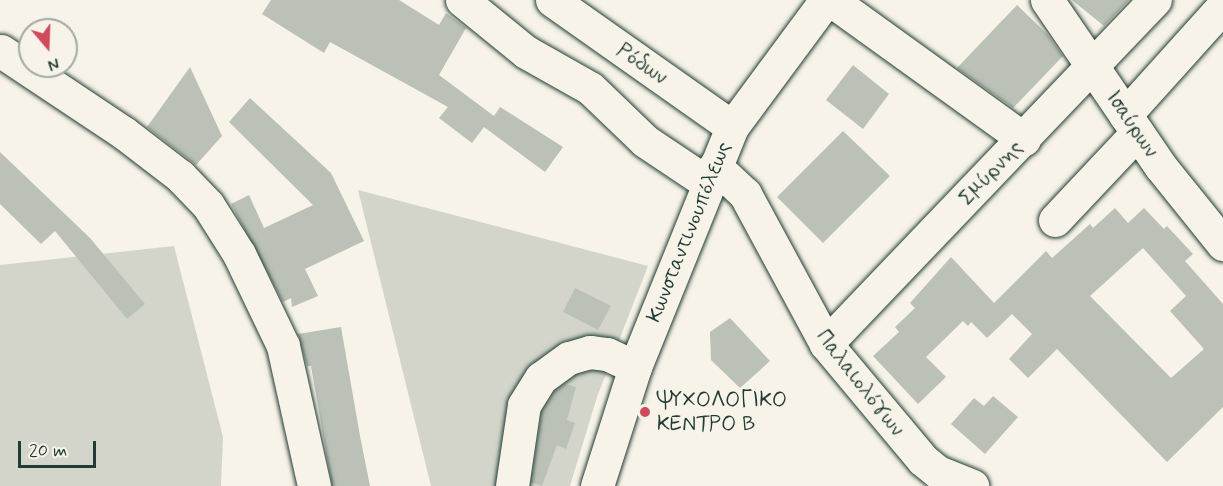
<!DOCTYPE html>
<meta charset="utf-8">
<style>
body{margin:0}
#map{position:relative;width:1223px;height:486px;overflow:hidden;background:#f7f3e8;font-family:Mynerve,sans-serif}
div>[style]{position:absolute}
.green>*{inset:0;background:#d3d5ca}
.building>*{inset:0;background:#bbc1b6}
.roads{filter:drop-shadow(0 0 2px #1f3d34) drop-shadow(0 0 2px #1f3d34)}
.minor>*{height:33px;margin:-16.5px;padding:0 16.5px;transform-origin:16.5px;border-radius:16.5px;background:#f7f3e8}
.major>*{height:33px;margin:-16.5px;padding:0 16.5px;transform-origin:16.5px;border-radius:16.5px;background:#f7f3e8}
.dots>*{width:16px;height:16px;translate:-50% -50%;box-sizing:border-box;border:3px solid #f7f3e8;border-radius:50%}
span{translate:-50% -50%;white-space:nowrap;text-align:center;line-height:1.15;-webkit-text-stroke:5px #f7f3e8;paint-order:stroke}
.street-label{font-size:21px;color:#1f3d34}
.poi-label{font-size:21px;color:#1f3d34}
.left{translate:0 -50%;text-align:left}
.north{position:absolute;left:18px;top:18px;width:60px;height:60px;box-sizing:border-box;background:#f7f3e8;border:2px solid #a1aaa0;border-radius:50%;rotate:161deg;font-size:16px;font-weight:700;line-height:24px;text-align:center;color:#1f3d34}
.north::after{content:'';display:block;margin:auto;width:21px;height:27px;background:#d1495b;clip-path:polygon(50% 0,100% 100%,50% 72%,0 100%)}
.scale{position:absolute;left:18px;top:441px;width:78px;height:27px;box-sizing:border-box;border:3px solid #1f3d34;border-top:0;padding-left:8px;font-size:18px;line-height:21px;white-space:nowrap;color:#1f3d34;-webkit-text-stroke:4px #f7f3e8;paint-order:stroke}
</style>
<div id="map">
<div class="green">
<i style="clip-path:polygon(358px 190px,648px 266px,597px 397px,570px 486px,431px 486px)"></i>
<i style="clip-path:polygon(174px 246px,223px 437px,221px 486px,0 486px,0 265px)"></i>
</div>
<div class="building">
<i style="clip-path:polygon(271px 0,399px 0,439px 25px,446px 13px,466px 28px,439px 75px,494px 116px,500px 107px,563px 147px,545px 172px,484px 127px,472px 143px,439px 118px,448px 107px,330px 42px,324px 53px,262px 14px)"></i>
<i style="clip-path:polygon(1072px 0,1129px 0,1104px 26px)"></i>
<i style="clip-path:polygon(1017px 5px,1047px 34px,1063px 56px,1013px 108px,957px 68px)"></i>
<i style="clip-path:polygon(853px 65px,889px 94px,863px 129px,826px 100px)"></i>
<i style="clip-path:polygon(190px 67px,222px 136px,196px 165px,147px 127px)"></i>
<i style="clip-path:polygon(250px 98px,331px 173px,364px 241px,305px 269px,318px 296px,292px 307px,291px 298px,283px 302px,231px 204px,249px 195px,264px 228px,313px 205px,229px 122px)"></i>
<i style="clip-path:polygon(843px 131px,890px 176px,823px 243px,777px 197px)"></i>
<i style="clip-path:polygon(0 152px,90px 238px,145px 304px,127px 319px,55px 231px,41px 244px,0 204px)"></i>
<i style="clip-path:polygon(evenodd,1115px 208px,1128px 223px,1144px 208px,1164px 229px,1167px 226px,1193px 254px,1185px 261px,1223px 304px,1223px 407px,1167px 462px,1057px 349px,1028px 378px,1009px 359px,1032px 334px,1012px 314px,987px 338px,971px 322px,968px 326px,963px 321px,926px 357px,946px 377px,918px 404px,873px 356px,899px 332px,895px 327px,915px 308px,910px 303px,951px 257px,994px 303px,1046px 251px,1052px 258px,1090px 224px,1093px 228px,1115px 208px,1143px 248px,1186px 296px,1170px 311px,1204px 349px,1171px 378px,1090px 296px,1143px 248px)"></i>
<i style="clip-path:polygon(575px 288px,611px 306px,598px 330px,563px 312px)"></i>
<i style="clip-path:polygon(730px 318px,770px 361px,740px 388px,711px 360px,710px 332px)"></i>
<i style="clip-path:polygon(341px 327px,360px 436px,370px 486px,332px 486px,311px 366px,307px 366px,298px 334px)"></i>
<i style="clip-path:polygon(565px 384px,576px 387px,567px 420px,575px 423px,566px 449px,557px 445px,542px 486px,531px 482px,542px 412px,555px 391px)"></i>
<i style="clip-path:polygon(993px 396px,1018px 417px,985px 454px,951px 424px,974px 398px,984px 406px)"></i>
</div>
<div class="roads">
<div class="minor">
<i style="left:462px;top:0;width:82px;rotate:39.1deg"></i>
<i style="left:526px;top:52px;width:73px;rotate:29.4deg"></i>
<i style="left:590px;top:88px;width:76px;rotate:43.9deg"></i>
<i style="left:645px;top:141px;width:76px;rotate:33.7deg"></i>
<i style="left:552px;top:0;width:220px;rotate:35.2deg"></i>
<i style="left:831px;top:0;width:238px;rotate:35.8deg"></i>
<i style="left:1047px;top:0;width:202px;rotate:55.7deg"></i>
<i style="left:1161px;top:167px;width:99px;rotate:51.2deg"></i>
<i style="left:1px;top:51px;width:148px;rotate:33.7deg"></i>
<i style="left:124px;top:133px;width:71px;rotate:37.5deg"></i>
<i style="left:180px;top:176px;width:40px;rotate:46deg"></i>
<i style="left:208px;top:205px;width:58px;rotate:57.7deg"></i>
<i style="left:239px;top:254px;width:102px;rotate:64.4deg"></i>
<i style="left:283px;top:346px;width:143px;rotate:77.5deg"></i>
<i style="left:1125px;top:115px;width:147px;rotate:-48deg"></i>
<i style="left:715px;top:166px;width:41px;rotate:43deg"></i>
<i style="left:745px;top:194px;width:170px;rotate:61.6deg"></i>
<i style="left:826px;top:344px;width:151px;rotate:50.1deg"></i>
<i style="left:923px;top:460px;width:19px;rotate:39deg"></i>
<i style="left:938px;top:472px;width:37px;rotate:22deg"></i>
<i style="left:1055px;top:220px;width:120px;rotate:-46.7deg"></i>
<i style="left:826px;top:344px;width:476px;rotate:-46.3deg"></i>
<i style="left:512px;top:486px;width:82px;rotate:-81.6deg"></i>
<i style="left:524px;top:405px;width:32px;rotate:-58deg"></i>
<i style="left:541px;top:378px;width:34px;rotate:-36deg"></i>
<i style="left:569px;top:358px;width:22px;rotate:-16deg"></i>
<i style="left:590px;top:352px;width:17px;rotate:7deg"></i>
<i style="left:607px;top:354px;width:31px;rotate:25deg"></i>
</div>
<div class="major">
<i style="left:597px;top:486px;width:125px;rotate:-72.3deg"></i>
<i style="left:635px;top:367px;width:259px;rotate:-68deg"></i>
<i style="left:732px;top:127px;width:158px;rotate:-53.5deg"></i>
</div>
</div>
<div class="dots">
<i style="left:645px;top:412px;background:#d1495b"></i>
</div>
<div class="street-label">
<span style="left:642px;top:64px;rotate:35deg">Ρόδων</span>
<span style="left:1132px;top:124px;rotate:56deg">Ισαύρων</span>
<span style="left:991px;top:173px;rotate:-46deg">Σμύρνης</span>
<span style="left:689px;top:232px;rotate:-68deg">Κωνσταντινουπόλεως</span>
<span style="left:860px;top:383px;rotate:52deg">Παλαιολόγων</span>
</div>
<div class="poi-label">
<span class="left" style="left:657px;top:412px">ΨΥΧΟΛΟΓΙΚΟ<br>ΚΕΝΤΡΟ B</span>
</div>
<div class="north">N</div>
<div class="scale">20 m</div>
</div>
